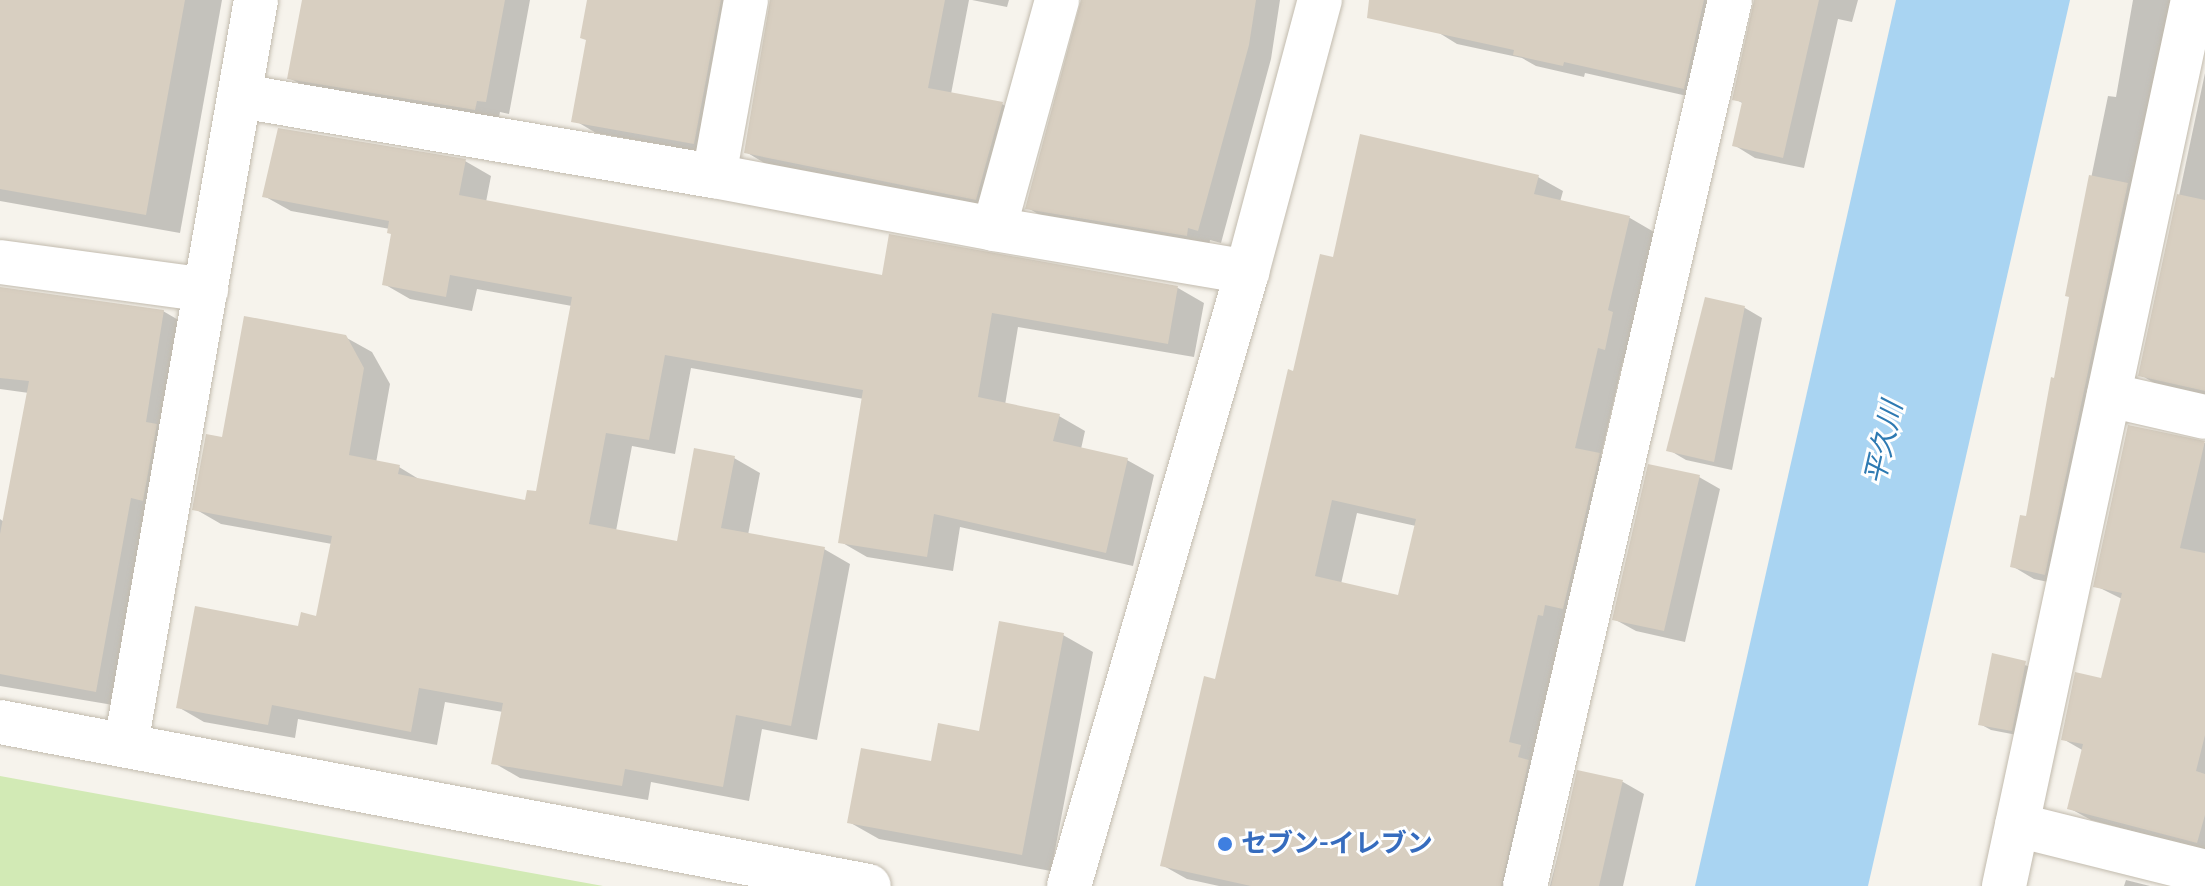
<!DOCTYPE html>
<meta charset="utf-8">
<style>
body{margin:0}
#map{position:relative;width:2205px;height:886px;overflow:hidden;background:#f6f3ec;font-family:Karla,"Noto Sans JP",sans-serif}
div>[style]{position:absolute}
.green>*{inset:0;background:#d2eab5}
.water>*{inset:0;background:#a9d4f2}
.shadow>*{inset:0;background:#0003}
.building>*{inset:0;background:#d8cfc1}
.roads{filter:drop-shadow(0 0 2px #c2bbae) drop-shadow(0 0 2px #c2bbae)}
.minor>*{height:44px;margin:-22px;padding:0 22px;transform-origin:22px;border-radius:22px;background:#fff}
.dots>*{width:22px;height:22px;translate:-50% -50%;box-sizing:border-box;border:4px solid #fff;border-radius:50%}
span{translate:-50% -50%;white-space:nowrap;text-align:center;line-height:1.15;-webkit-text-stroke:6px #fff;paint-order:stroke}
.shop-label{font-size:26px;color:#366cbe;font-weight:700}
.left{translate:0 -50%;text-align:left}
.water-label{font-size:28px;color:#2e7ab2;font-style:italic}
</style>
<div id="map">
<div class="green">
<i style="clip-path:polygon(0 776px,603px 886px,0 886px)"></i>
</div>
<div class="water">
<i style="clip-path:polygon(1896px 0,2070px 0,1868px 886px,1695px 886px)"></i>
</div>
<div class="shadow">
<i style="clip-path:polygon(0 0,222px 0,180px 233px,0 201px)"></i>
<i style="clip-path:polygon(304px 0,530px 0,509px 114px,500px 112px,498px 122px,312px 90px,289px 78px)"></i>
<i style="clip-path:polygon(589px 0,748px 0,717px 155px,596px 133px,574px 120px,588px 41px)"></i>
<i style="clip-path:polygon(772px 0,969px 0,951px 94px,1002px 104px,1024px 117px,998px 212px,768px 165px,746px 152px)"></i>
<i style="clip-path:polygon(972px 0,1009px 0,1007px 7px)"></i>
<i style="clip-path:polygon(1082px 0,1280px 0,1271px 59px,1221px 243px,1210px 240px,1209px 248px,1050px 221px,1028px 208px)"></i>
<i style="clip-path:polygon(1443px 0,1730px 0,1705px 100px,1585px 73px,1584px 77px,1536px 66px,1522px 58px,1457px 44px,1436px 31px)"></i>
<i style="clip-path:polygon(1756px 0,1858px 0,1852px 22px,1838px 19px,1804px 168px,1755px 158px,1734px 145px,1744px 104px,1735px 99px)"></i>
<i style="clip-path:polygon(2133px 0,2194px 0,2067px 586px,2034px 579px,2012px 566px,2027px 518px,2071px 297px,2067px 295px,2108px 96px,2116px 97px)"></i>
<i style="clip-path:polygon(2205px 73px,2205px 397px,2162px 388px,2141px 375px)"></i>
<i style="clip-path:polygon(465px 161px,491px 176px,486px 202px,884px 277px,1178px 288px,1204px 303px,1194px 357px,1018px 327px,1005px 405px,1059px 416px,1085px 431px,1081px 449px,1127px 460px,1154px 475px,1133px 566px,960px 527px,953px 571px,867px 557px,841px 542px,864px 399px,691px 368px,675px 454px,632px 446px,616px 531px,679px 543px,734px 458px,760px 473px,748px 535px,824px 549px,850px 564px,817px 740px,762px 729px,749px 801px,651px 782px,648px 800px,520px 778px,494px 763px,503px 712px,445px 702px,437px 745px,298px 719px,295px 738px,204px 722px,178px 707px,318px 618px,332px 544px,221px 524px,195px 509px,224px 439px,345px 337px,372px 352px,390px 384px,376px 463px,399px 467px,422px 481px,527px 502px,537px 493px,572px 306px,477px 289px,472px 311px,410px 299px,384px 284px,393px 234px,390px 229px,291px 211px,264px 196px)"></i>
<i style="clip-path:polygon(evenodd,1538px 177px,1563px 191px,1560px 202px,1630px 218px,1654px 232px,1630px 362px,1623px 361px,1601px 456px,1624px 469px,1529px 886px,1219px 886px,1187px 879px,1162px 865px,1216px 681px,1295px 373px,1334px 259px,1538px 177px,1357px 513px,1416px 526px,1399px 597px,1341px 584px,1357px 513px)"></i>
<i style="clip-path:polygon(0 289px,163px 311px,192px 328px,125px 707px,0 686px,0 519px,4px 522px,29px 393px,0 389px)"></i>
<i style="clip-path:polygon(1707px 299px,1745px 308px,1762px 318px,1732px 470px,1686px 460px,1669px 450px)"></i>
<i style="clip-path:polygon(2200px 443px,2205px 443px,2205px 851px,2091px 820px,2069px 808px,2084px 751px,2063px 739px,2103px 681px,2122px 599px,2096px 586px)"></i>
<i style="clip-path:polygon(1699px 477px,1720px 489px,1685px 642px,1636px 631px,1614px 619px)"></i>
<i style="clip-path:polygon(1063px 635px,1093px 652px,1051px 871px,879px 839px,849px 822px,981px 733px)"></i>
<i style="clip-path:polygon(1993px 655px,2037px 669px,2022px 736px,1991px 730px,1980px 724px)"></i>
<i style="clip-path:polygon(1579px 773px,1623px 782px,1644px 794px,1623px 886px,1550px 886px)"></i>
<i style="clip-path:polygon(2126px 880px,2150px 886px,2124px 886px)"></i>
</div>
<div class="building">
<i style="clip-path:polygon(0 0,185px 0,146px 215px,0 189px)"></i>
<i style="clip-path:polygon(302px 0,505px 0,486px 102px,477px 101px,475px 110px,287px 79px)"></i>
<i style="clip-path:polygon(587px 0,721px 0,694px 144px,571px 122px,586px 40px,580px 38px)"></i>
<i style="clip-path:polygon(770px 0,945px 0,928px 88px,1003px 102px,976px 200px,744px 153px)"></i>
<i style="clip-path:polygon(1081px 0,1256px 0,1249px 45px,1198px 231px,1188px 228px,1187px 236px,1025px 209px)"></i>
<i style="clip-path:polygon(1369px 0,1704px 0,1684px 89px,1564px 62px,1563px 66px,1513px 55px,1514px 50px,1367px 18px)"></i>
<i style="clip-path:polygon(1754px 0,1819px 0,1783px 158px,1732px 146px,1742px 102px,1732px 100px)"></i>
<i style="clip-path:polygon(278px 128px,466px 159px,459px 195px,882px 275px,889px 234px,1178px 286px,1168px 344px,992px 313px,978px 397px,1060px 414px,1053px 441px,1128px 458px,1106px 553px,934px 514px,927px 557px,838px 543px,863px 390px,665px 355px,649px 440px,606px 433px,589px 524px,677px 541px,694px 448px,735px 456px,721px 528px,825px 547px,791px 726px,736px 715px,723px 787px,625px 769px,622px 786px,491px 764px,503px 703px,419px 688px,411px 732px,272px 705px,268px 725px,176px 708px,195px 606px,298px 626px,301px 612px,316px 616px,332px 536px,192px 510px,206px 434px,222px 437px,244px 316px,346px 335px,364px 368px,349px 455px,400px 465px,398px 474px,525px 500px,527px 490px,536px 491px,572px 297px,450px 275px,446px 297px,382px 285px,391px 234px,387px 233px,389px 221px,262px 197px)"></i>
<i style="clip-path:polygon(evenodd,1360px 134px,1539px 175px,1534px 194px,1630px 216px,1608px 310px,1613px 312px,1605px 350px,1598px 348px,1575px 448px,1600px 453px,1563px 609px,1545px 605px,1543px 616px,1538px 615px,1509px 742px,1521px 745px,1518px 757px,1529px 760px,1501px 886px,1251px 886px,1160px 866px,1204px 676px,1215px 679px,1288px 369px,1293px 371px,1320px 254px,1333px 257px,1360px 134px,1332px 500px,1416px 519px,1398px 595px,1315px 576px,1332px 500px)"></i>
<i style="clip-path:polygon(2089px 175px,2128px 183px,2045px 575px,2010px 567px,2020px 515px,2026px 516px,2051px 377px,2054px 378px,2069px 297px,2065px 296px)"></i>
<i style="clip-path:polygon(2177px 194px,2205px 200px,2205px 391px,2138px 376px)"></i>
<i style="clip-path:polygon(0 287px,164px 310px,146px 422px,157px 424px,143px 501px,131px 498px,96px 692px,0 674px,0 534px,29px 381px,0 378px)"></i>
<i style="clip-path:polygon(1705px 297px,1745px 306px,1714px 462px,1666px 451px)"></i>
<i style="clip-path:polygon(2128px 425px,2205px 441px,2180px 548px,2205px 553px,2205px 735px,2196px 771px,2205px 774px,2205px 815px,2197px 843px,2067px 809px,2083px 744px,2061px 740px,2075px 672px,2101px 678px,2122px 593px,2093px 587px)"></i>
<i style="clip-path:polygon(1648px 464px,1700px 475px,1664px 631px,1612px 620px)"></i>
<i style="clip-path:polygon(999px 621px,1064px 633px,1022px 855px,847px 823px,861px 748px,931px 761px,938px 723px,979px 731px)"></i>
<i style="clip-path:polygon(1992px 653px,2026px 661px,2012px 731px,1978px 725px)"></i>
<i style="clip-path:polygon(1577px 770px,1623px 780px,1599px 886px,1551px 886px)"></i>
</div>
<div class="roads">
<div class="minor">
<i style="left:240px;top:96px;width:481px;rotate:9.6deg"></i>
<i style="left:714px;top:176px;width:285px;rotate:10.7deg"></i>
<i style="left:994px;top:229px;width:257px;rotate:9.6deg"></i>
<i style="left:714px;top:176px;width:179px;rotate:-79.7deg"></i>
<i style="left:994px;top:229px;width:238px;rotate:-74.6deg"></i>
<i style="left:0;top:262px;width:208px;rotate:7.7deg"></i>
<i style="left:2109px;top:395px;width:98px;rotate:12.9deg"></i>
<i style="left:0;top:722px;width:884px;rotate:10.69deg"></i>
<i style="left:126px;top:744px;width:755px;rotate:-80.09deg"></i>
<i style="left:2017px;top:825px;width:194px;rotate:14deg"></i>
<i style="left:1069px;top:886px;width:639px;rotate:-73.83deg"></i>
<i style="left:1247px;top:272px;width:282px;rotate:-75deg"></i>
<i style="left:1525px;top:886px;width:909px;rotate:-76.97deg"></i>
<i style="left:2004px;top:886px;width:906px;rotate:-77.96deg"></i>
</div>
</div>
<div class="dots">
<i style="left:1225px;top:844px;background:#3f7fe0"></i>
</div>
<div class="shop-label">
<span class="left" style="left:1241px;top:844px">セブン-イレブン</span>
</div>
<div class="water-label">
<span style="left:1884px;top:443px;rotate:-77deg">平久川</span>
</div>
</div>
